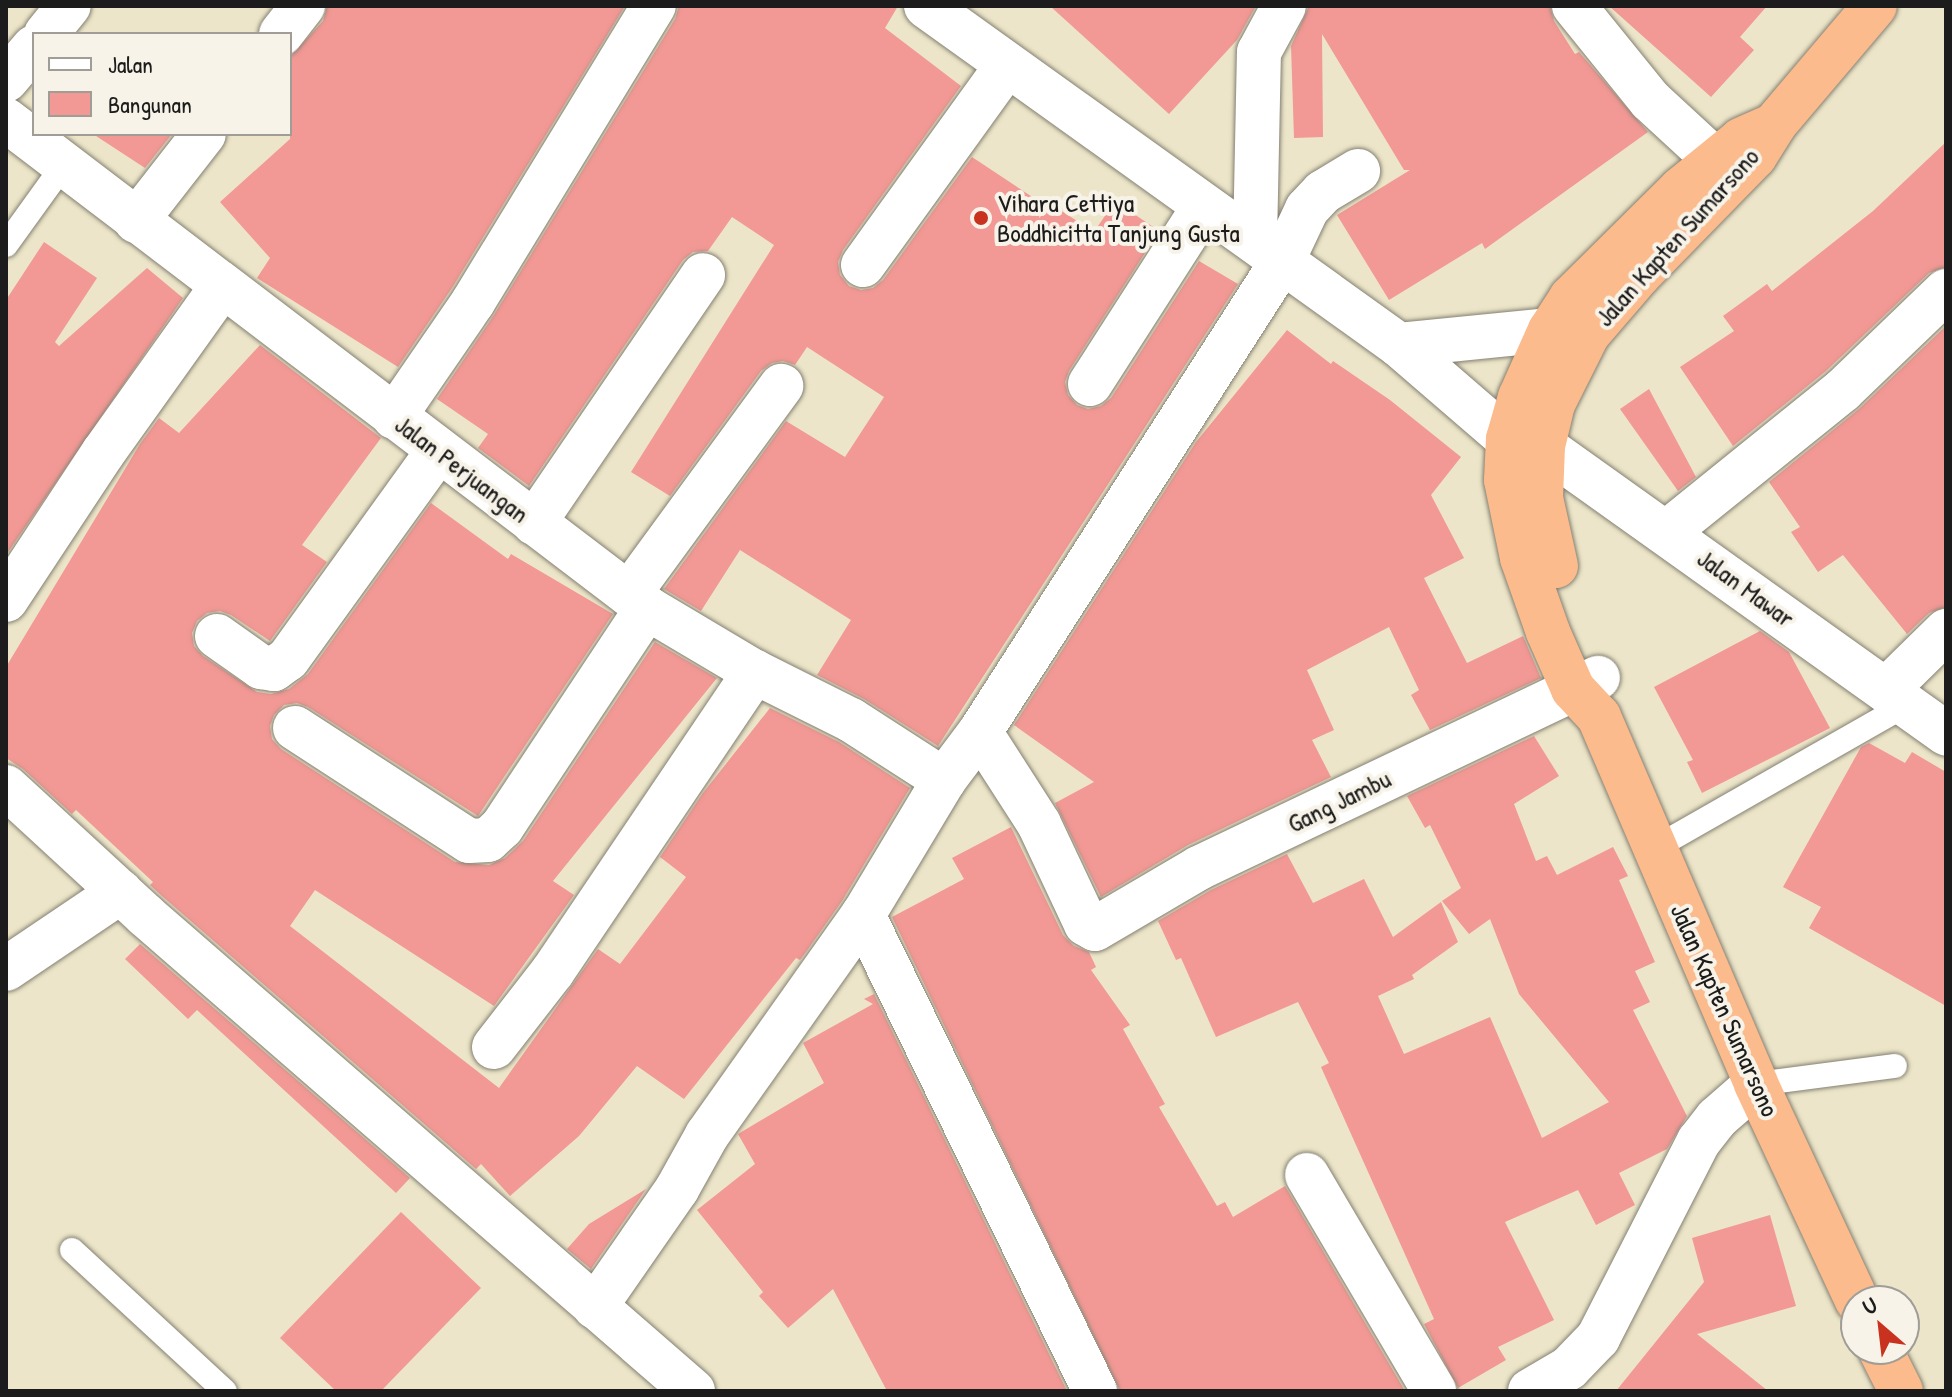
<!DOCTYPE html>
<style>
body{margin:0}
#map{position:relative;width:1952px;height:1397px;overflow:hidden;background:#ece5c9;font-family:"Patrick Hand",sans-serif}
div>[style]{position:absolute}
.building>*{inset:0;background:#f29895}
.roads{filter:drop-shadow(0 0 2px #848072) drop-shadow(0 0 2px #848072)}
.lane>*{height:24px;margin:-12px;padding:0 12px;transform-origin:12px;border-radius:12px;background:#fff}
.street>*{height:44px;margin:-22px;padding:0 22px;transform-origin:22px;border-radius:22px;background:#fff}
.highway>*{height:44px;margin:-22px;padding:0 22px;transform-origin:22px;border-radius:22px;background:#fbbb8c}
.dots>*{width:22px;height:22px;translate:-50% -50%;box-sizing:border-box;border:4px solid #f7f3e8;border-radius:50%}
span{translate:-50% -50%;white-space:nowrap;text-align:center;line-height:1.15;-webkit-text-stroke:8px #f7f3e8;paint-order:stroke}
.poi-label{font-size:26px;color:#1c1c1c}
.left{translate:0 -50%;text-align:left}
.street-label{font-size:26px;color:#1c1c1c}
.frame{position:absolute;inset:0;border:8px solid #1c1c1c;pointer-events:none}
.legend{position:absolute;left:32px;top:32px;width:260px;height:104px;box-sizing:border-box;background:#f7f3e8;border:2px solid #9f9d96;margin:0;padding:10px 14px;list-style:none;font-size:24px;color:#1c1c1c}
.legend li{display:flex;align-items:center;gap:16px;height:40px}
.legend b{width:40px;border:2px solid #9f9d96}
.north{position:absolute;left:1840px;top:1285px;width:80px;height:80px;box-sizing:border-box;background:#f7f3e8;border:2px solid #9f9d96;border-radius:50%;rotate:332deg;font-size:22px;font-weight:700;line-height:32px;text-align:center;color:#1c1c1c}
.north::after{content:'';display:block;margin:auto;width:28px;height:36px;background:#c8321e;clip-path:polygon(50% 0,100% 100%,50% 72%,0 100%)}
</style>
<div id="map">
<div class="building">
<i style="clip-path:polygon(327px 6px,625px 6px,452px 288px,398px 367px,257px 278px,270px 258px,220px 202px,290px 139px,290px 57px,323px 21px)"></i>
<i style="clip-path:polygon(679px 6px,898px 6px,885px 28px,961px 86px,843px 250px,838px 262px,840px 275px,849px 286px,861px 290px,873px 288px,883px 280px,972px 157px,1052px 210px,1054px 206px,1094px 232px,1115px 201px,1159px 231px,1069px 371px,1065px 382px,1068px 395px,1077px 405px,1088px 409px,1101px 406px,1111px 398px,1199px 261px,1238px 284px,938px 746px,864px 699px,817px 675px,851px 620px,740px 550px,701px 611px,664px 589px,786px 421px,845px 457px,884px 397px,807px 347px,795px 365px,783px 361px,772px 363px,761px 371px,670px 496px,631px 472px,774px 245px,732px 217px,708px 251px,693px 252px,683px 260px,529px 486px,478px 448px,488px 434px,437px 399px,494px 315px,675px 19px)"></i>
<i style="clip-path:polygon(1050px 6px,1256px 6px,1237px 40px,1169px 114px)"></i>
<i style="clip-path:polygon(1309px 6px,1550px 6px,1554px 21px,1575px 54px,1579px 52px,1648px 132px,1485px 249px,1482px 243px,1389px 300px,1337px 215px,1410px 170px,1404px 170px,1322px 34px,1323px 137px,1294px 138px,1291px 46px)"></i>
<i style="clip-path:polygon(1609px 6px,1767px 6px,1740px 37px,1754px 50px,1711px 97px)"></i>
<i style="clip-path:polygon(93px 134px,172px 134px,145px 168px)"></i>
<i style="clip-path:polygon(1946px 142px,1946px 267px,1929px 273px,1826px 371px,1733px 446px,1680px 367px,1734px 331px,1723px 316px,1767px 284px,1772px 291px,1873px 211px)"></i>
<i style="clip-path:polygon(44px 242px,97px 278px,55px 342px,59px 346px,147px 268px,183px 298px,6px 555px,6px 300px)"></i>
<i style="clip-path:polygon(1946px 326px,1946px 607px,1929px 613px,1907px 634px,1843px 555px,1818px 572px,1791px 532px,1800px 527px,1769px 482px,1859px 409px)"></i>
<i style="clip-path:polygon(1287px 330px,1331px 364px,1333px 361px,1390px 400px,1461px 457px,1431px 495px,1464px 558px,1424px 578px,1467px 663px,1523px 636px,1541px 678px,1430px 730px,1411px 695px,1419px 690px,1389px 627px,1307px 670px,1334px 730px,1312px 740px,1331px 777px,1188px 845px,1101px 897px,1055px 803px,1094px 782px,1014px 725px,1196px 442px)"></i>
<i style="clip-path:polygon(260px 345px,381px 438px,302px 545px,327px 562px,270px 641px,231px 615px,220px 611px,207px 613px,197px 621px,192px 633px,194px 646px,203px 656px,257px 692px,271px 694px,289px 689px,308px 674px,431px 503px,508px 559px,511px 554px,613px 614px,478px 816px,308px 707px,297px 703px,284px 705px,274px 715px,270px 726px,272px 739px,281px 749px,455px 862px,489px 865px,505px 858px,523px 841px,655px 642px,717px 678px,553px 881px,574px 895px,494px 1006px,315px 890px,290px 926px,499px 1088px,598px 949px,620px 964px,686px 877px,660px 857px,703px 793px,770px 708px,839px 742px,910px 788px,842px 901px,806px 952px,800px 960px,796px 958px,684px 1099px,637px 1066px,579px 1136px,510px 1196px,481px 1164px,476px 1169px,162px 896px,150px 885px,153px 882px,76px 810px,72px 814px,23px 769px,6px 758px,6px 667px,140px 444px,159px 418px,179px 433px)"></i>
<i style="clip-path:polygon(1649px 389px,1696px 477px,1678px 491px,1620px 409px)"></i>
<i style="clip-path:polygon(1760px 631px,1789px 652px,1830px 728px,1702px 793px,1687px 762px,1693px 760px,1654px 687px)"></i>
<i style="clip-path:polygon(1534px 736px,1559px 776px,1514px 804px,1536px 861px,1547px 856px,1557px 875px,1613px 847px,1628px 876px,1619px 880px,1655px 962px,1635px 971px,1650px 1002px,1633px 1010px,1687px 1116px,1667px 1149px,1619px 1173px,1635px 1205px,1596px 1225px,1578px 1190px,1505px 1222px,1554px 1320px,1498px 1347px,1506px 1360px,1458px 1388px,1424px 1324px,1434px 1319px,1321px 1067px,1329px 1063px,1298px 1002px,1216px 1037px,1181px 958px,1176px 960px,1158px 921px,1211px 890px,1287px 854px,1313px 903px,1364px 879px,1393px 937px,1441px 902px,1458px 942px,1412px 975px,1414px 979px,1378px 996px,1404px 1054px,1490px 1017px,1542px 1138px,1609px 1102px,1519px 994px,1490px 919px,1469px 934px,1442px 901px,1461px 888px,1430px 825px,1425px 828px,1407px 796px)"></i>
<i style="clip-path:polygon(1869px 743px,1905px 763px,1912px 752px,1946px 772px,1946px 1006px,1809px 928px,1821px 907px,1783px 887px,1861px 747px)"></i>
<i style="clip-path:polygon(1011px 827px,1063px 935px,1074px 946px,1089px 952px,1096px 967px,1091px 970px,1130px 1025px,1123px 1029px,1165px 1104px,1159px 1107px,1217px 1206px,1225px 1202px,1233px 1217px,1285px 1186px,1405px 1391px,1120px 1391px,892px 917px,964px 879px,952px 858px)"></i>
<i style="clip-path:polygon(140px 944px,410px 1178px,396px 1193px,197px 1010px,188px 1019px,125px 959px)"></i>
<i style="clip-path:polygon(874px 994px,1067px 1391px,887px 1391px,833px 1289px,788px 1328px,759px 1296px,763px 1292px,697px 1210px,755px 1164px,738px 1134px,824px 1083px,803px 1043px,873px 1004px,864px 999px)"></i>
<i style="clip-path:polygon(646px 1189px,591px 1269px,567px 1249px,589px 1224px)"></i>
<i style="clip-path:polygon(401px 1212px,481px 1288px,381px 1391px,336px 1391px,280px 1338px)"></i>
<i style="clip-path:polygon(1770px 1215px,1796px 1306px,1697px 1334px,1768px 1391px,1616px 1391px,1704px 1282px,1692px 1238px)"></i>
</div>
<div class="roads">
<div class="lane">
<i style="left:6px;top:245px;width:97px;rotate:-54.2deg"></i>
<i style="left:1655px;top:848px;width:290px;rotate:-29.7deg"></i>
<i style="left:1756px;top:1084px;width:140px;rotate:-7.4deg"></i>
<i style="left:72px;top:1250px;width:208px;rotate:42.7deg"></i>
</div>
<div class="street">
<i style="left:926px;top:6px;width:582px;rotate:35.63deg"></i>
<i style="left:1399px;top:345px;width:144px;rotate:40.8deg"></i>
<i style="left:1574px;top:6px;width:121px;rotate:51deg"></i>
<i style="left:1650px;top:100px;width:90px;rotate:42.7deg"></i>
<i style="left:46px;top:34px;width:36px;rotate:-51deg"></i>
<i style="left:281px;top:34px;width:36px;rotate:-52deg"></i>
<i style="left:6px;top:80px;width:43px;rotate:-49.7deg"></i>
<i style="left:6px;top:120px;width:806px;rotate:37.28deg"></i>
<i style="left:647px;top:608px;width:126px;rotate:30.7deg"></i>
<i style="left:755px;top:672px;width:107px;rotate:26.6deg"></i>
<i style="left:851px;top:720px;width:111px;rotate:32.8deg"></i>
<i style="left:136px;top:221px;width:110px;rotate:-52deg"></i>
<i style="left:1255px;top:241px;width:189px;rotate:-88.8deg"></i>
<i style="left:1259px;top:52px;width:52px;rotate:-61.5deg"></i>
<i style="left:863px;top:265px;width:246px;rotate:-54.2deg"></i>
<i style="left:1399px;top:345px;width:152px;rotate:-5.7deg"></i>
<i style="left:1090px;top:384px;width:209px;rotate:-57.3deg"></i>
<i style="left:394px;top:417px;width:140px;rotate:-55.5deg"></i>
<i style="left:473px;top:302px;width:347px;rotate:-58.6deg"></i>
<i style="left:1543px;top:446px;width:495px;rotate:35.5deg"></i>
<i style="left:534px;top:523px;width:300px;rotate:-55.7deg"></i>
<i style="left:1667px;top:532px;width:226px;rotate:-38.9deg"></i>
<i style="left:1843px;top:390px;width:143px;rotate:-43.9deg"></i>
<i style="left:629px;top:594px;width:258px;rotate:-53.8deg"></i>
<i style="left:6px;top:600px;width:176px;rotate:-56.6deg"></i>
<i style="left:103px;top:453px;width:205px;rotate:-54.5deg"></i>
<i style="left:217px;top:636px;width:54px;rotate:35.2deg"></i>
<i style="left:261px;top:667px;width:13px;rotate:9deg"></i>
<i style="left:274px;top:669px;width:17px;rotate:-36deg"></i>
<i style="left:288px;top:659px;width:256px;rotate:-54.2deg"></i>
<i style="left:1887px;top:689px;width:83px;rotate:-44.5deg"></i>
<i style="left:295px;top:728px;width:207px;rotate:33deg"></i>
<i style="left:469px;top:841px;width:19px;rotate:-3deg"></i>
<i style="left:488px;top:840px;width:19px;rotate:-43deg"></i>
<i style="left:502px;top:827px;width:263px;rotate:-56.5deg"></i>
<i style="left:980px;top:732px;width:109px;rotate:57.3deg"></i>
<i style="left:1039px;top:824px;width:110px;rotate:64.8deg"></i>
<i style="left:1086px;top:924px;width:10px;rotate:29deg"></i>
<i style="left:1095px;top:929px;width:121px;rotate:-30.4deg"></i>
<i style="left:1199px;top:868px;width:442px;rotate:-25.5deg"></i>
<i style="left:6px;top:787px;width:189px;rotate:42.6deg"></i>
<i style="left:145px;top:915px;width:726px;rotate:40.98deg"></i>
<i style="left:863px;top:915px;width:530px;rotate:64.02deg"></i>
<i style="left:6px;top:969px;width:138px;rotate:-34deg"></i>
<i style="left:494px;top:1047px;width:96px;rotate:-52.2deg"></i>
<i style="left:553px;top:971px;width:361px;rotate:-56deg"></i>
<i style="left:1307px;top:1175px;width:251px;rotate:59.5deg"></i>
<i style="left:595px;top:1307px;width:144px;rotate:-55.2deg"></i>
<i style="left:677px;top:1189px;width:62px;rotate:-60.9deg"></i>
<i style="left:707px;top:1135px;width:270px;rotate:-54.7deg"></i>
<i style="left:863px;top:915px;width:157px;rotate:-59deg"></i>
<i style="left:944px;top:780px;width:60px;rotate:-53.1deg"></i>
<i style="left:980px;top:732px;width:561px;rotate:-57.3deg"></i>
<i style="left:1283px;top:260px;width:56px;rotate:-64.8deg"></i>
<i style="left:1307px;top:209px;width:23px;rotate:-47deg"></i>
<i style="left:1323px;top:192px;width:41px;rotate:-31deg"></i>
<i style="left:1530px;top:1391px;width:45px;rotate:-30.5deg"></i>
<i style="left:1569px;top:1368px;width:42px;rotate:-46deg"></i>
<i style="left:1598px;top:1338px;width:221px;rotate:-62.9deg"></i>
<i style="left:1699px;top:1141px;width:29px;rotate:-52deg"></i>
<i style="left:1717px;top:1118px;width:52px;rotate:-41.1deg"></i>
</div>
<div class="highway">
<i style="left:1774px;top:125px;width:36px;rotate:156deg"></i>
<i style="left:1741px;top:140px;width:77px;rotate:140.8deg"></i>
<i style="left:1681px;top:189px;width:155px;rotate:135.3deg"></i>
<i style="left:1571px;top:298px;width:38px;rotate:123deg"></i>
<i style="left:1550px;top:330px;width:73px;rotate:114.1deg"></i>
<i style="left:1520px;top:397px;width:44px;rotate:105.9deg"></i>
<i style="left:1508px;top:439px;width:41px;rotate:92.8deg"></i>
<i style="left:1506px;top:480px;width:80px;rotate:78.4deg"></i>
<i style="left:1522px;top:558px;width:78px;rotate:70.6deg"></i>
<i style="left:1548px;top:632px;width:62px;rotate:66.3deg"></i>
<i style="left:1573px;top:689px;width:38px;rotate:47deg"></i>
<i style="left:1599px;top:717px;width:399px;rotate:66.8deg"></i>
<i style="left:1756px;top:1084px;width:239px;rotate:65deg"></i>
<i style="left:1556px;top:566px;width:70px;rotate:-102.4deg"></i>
<i style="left:1541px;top:498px;width:52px;rotate:-87.8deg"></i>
<i style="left:1543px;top:446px;width:43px;rotate:-76.6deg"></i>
<i style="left:1553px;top:404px;width:78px;rotate:-63.4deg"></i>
<i style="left:1588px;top:334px;width:78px;rotate:-49.2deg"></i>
<i style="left:1639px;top:275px;width:166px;rotate:-45.7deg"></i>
<i style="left:1755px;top:156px;width:36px;rotate:-58deg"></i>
<i style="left:1774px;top:125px;width:156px;rotate:-49.7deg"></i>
<i style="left:1880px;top:1349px;width:47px;rotate:63.4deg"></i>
</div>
</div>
<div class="dots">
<i style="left:981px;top:218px;background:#c8321e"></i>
</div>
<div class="poi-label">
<span class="left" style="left:997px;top:218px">Vihara Cettiya<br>Boddhicitta Tanjung Gusta</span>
</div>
<div class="street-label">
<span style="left:1677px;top:237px;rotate:-48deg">Jalan Kapten Sumarsono</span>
<span style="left:462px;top:469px;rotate:37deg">Jalan Perjuangan</span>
<span style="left:1746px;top:588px;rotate:36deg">Jalan Mawar</span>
<span style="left:1339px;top:801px;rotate:-26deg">Gang Jambu</span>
<span style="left:1725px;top:1010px;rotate:66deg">Jalan Kapten Sumarsono</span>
</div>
<div class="frame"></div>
<ul class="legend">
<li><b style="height:10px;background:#fff"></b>Jalan</li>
<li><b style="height:22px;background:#f29895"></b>Bangunan</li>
</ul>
<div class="north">U</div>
</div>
